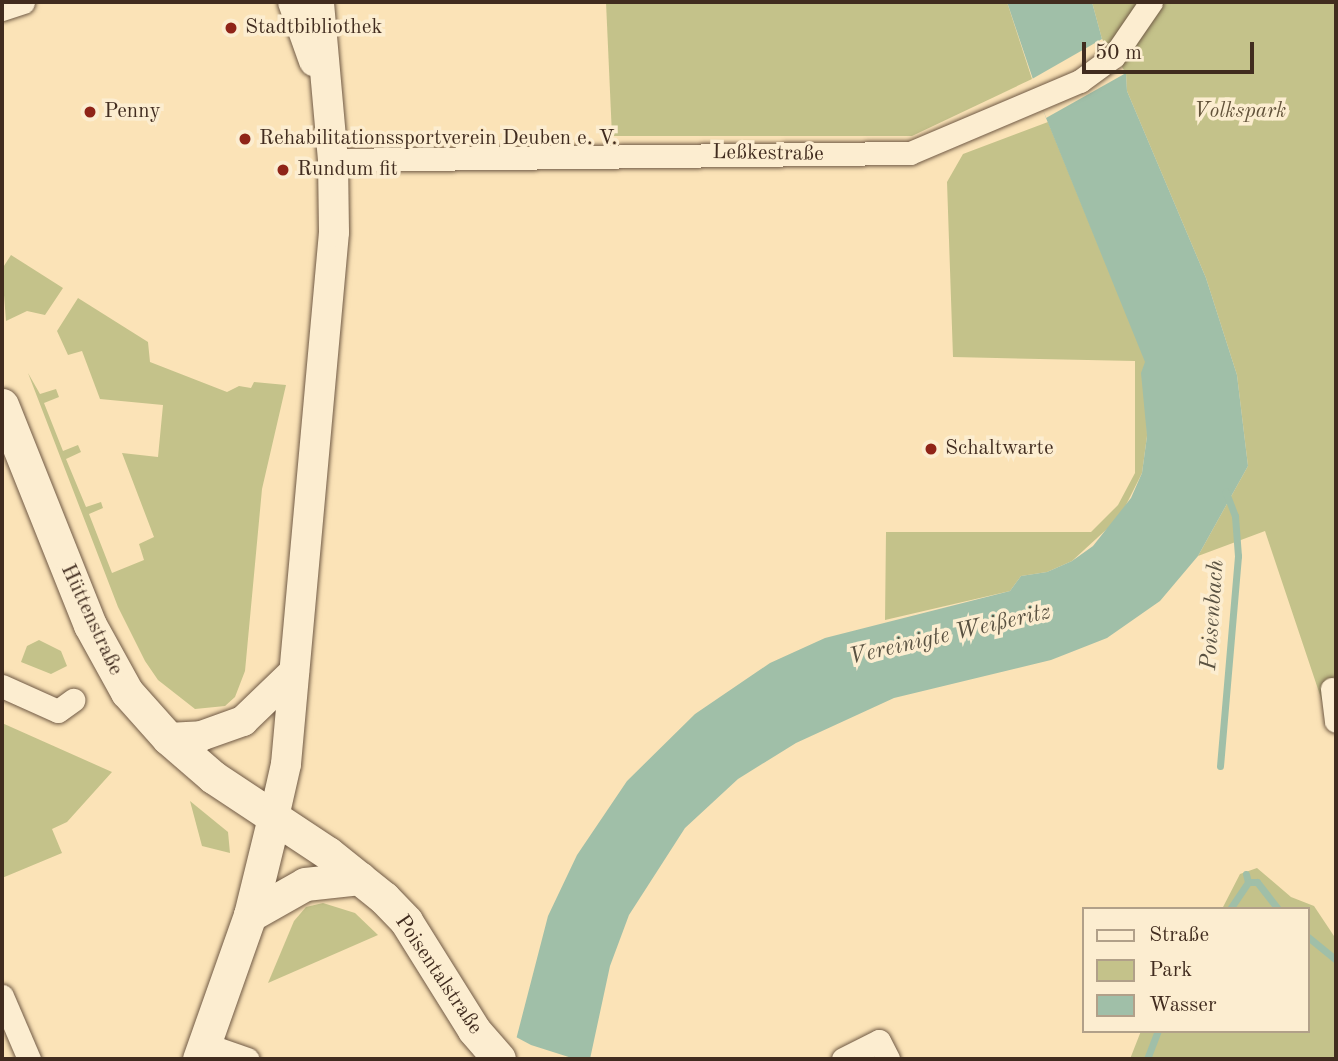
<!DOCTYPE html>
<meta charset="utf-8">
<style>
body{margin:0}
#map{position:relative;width:1338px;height:1061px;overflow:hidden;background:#fbe3b7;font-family:"Old Standard TT",serif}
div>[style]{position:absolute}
.green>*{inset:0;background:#c4c28a}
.water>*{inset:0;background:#a0bfa8}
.pier>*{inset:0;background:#fbe3b7}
.stream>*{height:7px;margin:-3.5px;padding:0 3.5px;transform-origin:3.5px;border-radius:3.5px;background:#a0bfa8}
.roads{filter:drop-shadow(0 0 2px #705a45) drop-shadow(0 0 2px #705a45)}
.minor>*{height:23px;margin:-11.5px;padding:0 11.5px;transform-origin:11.5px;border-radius:11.5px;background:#fcedd0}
.tertiary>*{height:30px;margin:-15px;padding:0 15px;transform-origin:15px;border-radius:15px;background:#fcedd0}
.secondary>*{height:33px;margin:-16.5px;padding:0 16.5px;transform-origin:16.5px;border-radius:16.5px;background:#fcedd0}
.dots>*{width:19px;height:19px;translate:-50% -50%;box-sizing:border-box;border:4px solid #fcedd0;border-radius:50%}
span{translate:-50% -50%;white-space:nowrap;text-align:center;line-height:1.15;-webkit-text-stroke:7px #fcedd0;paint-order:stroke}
.poi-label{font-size:21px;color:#412c1f}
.left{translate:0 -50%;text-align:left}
.park-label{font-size:21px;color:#62523a;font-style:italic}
.street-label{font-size:21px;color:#412c1f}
.water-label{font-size:23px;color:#595141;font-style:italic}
.frame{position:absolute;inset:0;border:4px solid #412c1f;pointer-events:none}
.legend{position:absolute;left:1082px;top:907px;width:228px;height:126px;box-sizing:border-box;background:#fcedd0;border:2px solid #b1a089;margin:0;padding:9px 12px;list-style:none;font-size:21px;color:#412c1f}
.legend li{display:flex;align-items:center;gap:14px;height:35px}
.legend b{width:35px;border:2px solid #b1a089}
.scale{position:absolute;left:1082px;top:42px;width:172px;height:32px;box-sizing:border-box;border:4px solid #412c1f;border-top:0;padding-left:9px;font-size:21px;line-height:24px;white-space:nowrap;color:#412c1f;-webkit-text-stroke:5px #fcedd0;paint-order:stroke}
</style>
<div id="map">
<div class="green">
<i style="clip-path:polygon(606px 2px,1007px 2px,1032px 79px,912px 136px,612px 136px)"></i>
<i style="clip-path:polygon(1092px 2px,1336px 2px,1336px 710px,1325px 710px,1265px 531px,1198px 556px,1248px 466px,1237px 375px,1206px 278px,1127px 91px,1126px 73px,1102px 39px)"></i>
<i style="clip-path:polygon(1048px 122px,1146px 362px,1147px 436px,1142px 473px,1120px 517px,1072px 561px,1047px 572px,1021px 576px,1010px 591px,885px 620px,886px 532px,1091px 532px,1118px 505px,1135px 473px,1135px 361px,953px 357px,947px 182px,963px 154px)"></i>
<i style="clip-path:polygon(11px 255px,63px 288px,45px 315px,27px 311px,6px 321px,2px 269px)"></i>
<i style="clip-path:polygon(78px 298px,148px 342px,150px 362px,227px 392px,239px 386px,251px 388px,254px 382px,286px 385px,262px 489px,245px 671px,235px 697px,225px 706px,195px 709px,158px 680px,145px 661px,118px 607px,28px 373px,40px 394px,56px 389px,59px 397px,44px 403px,63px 451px,78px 445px,81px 452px,66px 459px,86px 507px,101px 502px,103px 508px,89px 514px,112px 573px,144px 560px,139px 544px,154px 537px,122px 453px,158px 457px,163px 405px,100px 399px,82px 351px,68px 355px,57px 331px)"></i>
<i style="clip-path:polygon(39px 640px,61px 651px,67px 666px,51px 674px,21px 662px,27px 646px)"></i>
<i style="clip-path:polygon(2px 723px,112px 772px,67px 822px,52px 829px,62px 853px,2px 878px)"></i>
<i style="clip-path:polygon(190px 801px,228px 832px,230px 853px,202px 846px)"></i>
<i style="clip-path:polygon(1257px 868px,1291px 897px,1314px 906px,1336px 939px,1336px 1059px,1130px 1059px,1141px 1031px,1308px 1031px,1308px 909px,1222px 909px,1240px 874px)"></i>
<i style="clip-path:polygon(323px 903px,355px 913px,378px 935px,268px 983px,294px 921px,306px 907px)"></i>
</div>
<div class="water">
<i style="clip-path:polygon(1007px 2px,1092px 2px,1102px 39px,1126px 73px,1127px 91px,1206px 278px,1237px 375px,1248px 466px,1198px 556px,1160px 601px,1107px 638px,1051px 660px,894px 698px,796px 743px,738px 779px,685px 828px,629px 915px,610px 966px,590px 1059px,511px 1059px,548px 916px,577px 855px,627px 781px,695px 714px,770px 663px,825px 638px,1010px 591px,1021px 576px,1047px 572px,1072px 561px,1093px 546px,1131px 498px,1142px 473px,1147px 436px,1141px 373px,1145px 362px,1046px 118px)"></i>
</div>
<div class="pier">
<i style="clip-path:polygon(1102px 39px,1126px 73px,1046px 118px,1032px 79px)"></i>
<i style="clip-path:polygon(516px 1037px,531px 1045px,575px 1059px,510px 1059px)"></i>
</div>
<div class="stream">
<i style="left:1220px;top:766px;width:211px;rotate:-85.1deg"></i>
<i style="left:1238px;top:556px;width:40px;rotate:-94.3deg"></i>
<i style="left:1235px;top:516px;width:26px;rotate:-111deg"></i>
<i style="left:1246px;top:874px;width:8px;rotate:76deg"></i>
<i style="left:1248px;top:882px;width:9px"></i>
<i style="left:1257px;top:882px;width:34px;rotate:52deg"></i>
<i style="left:1230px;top:909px;width:32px;rotate:-56deg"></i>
<i style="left:1308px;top:937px;width:36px;rotate:39deg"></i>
<i style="left:1147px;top:1059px;width:30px;rotate:-69deg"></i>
</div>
<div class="roads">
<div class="minor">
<i style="left:2px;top:9px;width:22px;rotate:-18deg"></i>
<i style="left:333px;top:160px;width:577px;rotate:-0.7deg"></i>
<i style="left:910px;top:153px;width:185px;rotate:-23deg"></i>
<i style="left:1080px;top:81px;width:42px;rotate:-36.3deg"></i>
<i style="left:1114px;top:56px;width:65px;rotate:-55.6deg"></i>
<i style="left:2px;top:686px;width:61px;rotate:24.1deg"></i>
<i style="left:58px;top:711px;width:19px;rotate:-36deg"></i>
<i style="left:1332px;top:689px;width:32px;rotate:83deg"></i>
<i style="left:2px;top:996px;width:69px;rotate:66.8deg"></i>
<i style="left:204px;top:1044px;width:46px;rotate:19.2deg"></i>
<i style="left:843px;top:1059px;width:40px;rotate:-26.6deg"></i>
<i style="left:879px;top:1041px;width:20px;rotate:63deg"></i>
</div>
<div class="tertiary">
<i style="left:293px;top:2px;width:63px;rotate:70.4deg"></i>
<i style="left:168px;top:738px;width:33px;rotate:-3deg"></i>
<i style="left:201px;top:736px;width:45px;rotate:-19.7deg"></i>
<i style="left:243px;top:721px;width:71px;rotate:-43.9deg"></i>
<i style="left:274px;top:817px;width:54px;rotate:-77.2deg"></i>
<i style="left:286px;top:764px;width:534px;rotate:-84.84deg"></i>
<i style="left:334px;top:232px;width:72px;rotate:-90.8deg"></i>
<i style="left:333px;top:160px;width:159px;rotate:-95.1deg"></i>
</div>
<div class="secondary">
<i style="left:2px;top:405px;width:237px;rotate:68.2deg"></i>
<i style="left:90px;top:625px;width:77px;rotate:61.1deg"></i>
<i style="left:127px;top:692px;width:62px;rotate:48.3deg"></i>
<i style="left:168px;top:738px;width:60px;rotate:40.9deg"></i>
<i style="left:213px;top:777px;width:138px;rotate:33.5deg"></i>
<i style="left:328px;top:853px;width:72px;rotate:38.8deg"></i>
<i style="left:384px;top:898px;width:32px;rotate:46deg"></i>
<i style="left:406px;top:921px;width:128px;rotate:58deg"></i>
<i style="left:474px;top:1030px;width:38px;rotate:49deg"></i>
<i style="left:250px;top:915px;width:63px;rotate:-29.4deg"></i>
<i style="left:305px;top:884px;width:55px;rotate:-6.2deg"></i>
<i style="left:199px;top:1059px;width:153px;rotate:-70.5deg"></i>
<i style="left:250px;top:915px;width:101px;rotate:-76.2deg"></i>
</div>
</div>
<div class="dots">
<i style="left:231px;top:28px;background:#8f2418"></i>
<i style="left:90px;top:112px;background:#8f2418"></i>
<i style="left:245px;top:139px;background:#8f2418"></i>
<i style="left:283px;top:170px;background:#8f2418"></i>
<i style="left:931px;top:449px;background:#8f2418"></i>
</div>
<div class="poi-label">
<span class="left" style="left:245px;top:28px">Stadtbibliothek</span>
<span class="left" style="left:104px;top:112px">Penny</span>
<span class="left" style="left:259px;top:139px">Rehabilitationssportverein Deuben e. V.</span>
<span class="left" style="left:297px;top:170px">Rundum fit</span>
<span class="left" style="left:945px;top:449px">Schaltwarte</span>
</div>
<div class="park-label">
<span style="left:1240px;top:112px">Volkspark</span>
</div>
<div class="street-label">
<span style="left:768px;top:154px;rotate:1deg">Leßkestraße</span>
<span style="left:91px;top:620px;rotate:65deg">Hüttenstraße</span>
<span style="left:438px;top:975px;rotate:56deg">Poisentalstraße</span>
</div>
<div class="water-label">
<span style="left:1213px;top:615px;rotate:-86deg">Poisenbach</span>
<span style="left:950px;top:635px;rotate:-13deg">Vereinigte Weißeritz</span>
</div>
<div class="frame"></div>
<ul class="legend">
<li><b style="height:9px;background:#fcedd0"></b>Straße</li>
<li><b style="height:19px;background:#c4c28a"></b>Park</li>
<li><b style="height:19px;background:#a0bfa8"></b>Wasser</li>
</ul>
<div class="scale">50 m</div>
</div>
